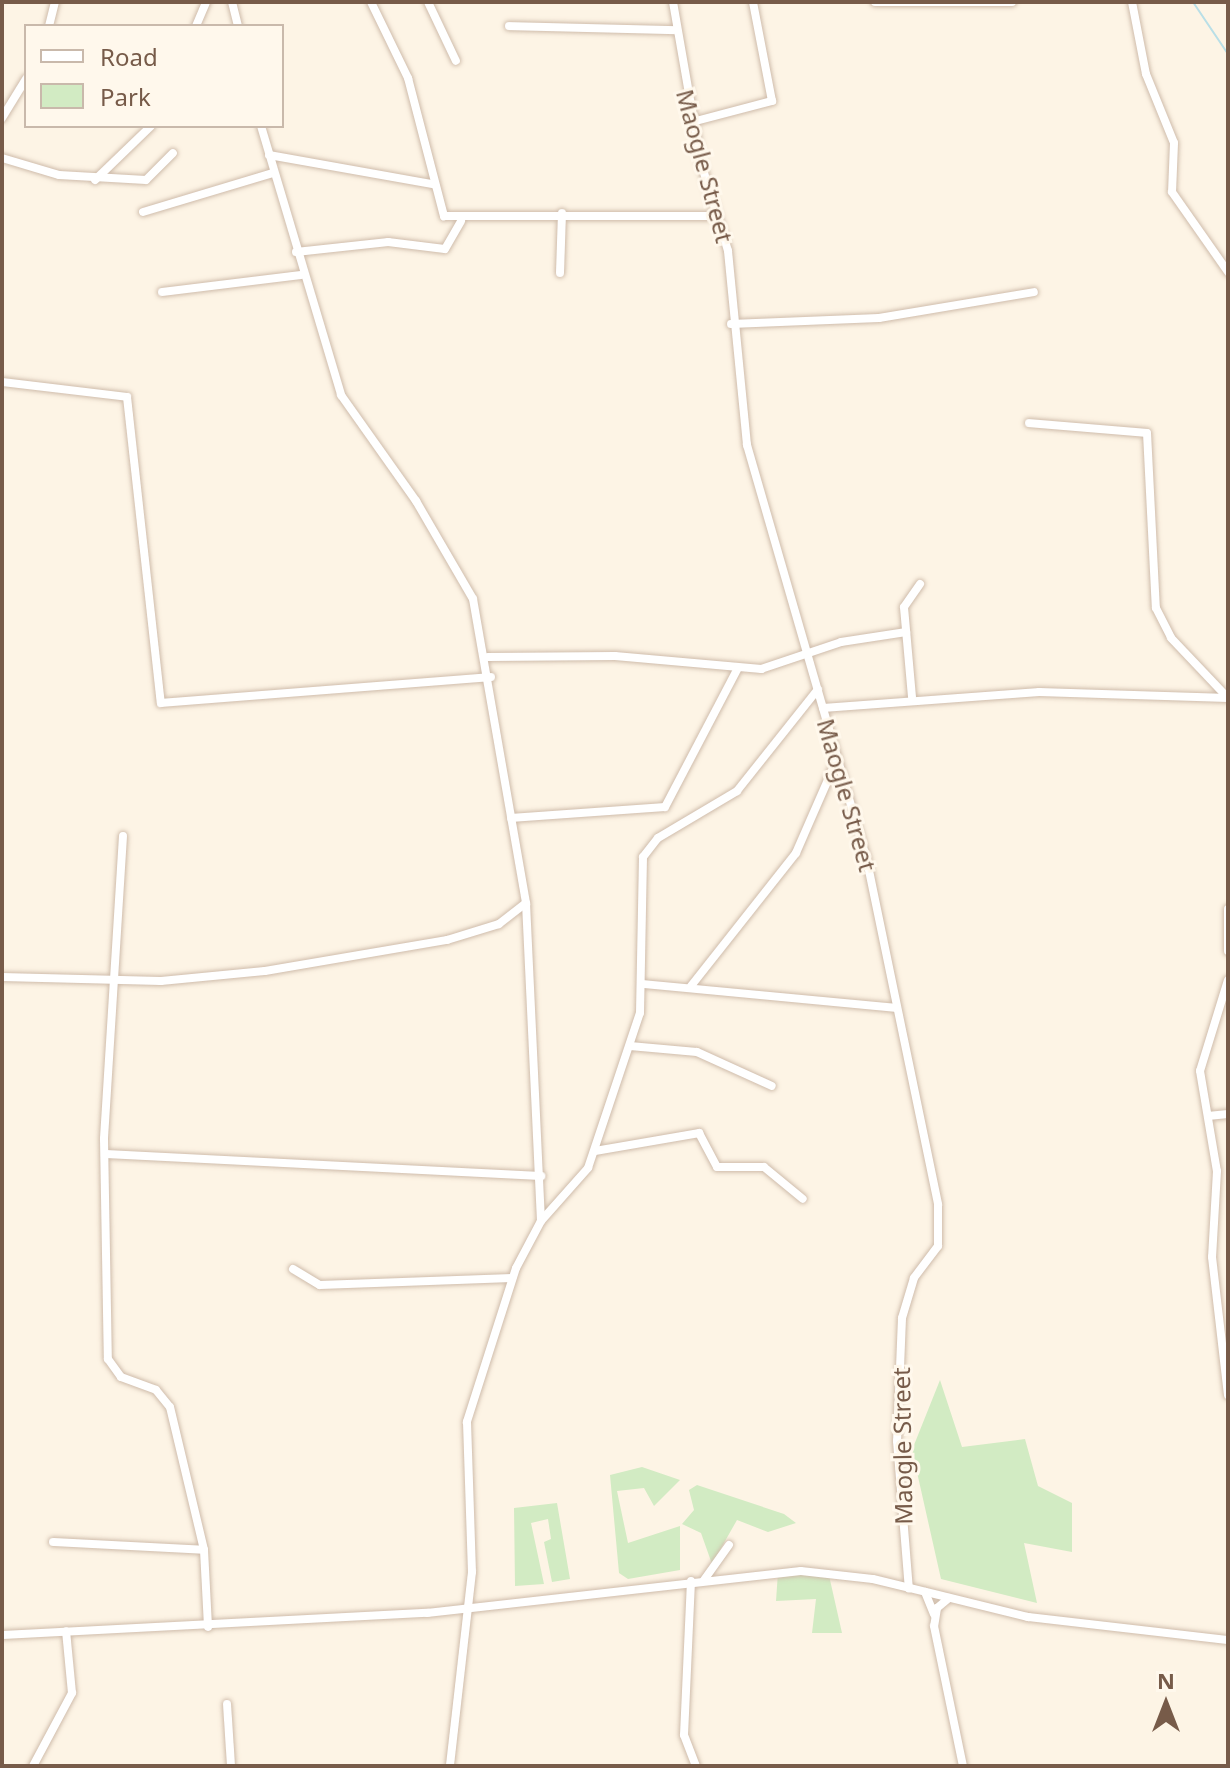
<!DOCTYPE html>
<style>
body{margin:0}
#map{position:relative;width:1230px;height:1768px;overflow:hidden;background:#fdf4e5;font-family:"Noto Sans",sans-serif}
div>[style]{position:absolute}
.green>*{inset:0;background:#d2ebc3}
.stream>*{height:2px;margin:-1px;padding:0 1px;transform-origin:1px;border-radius:1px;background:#b9dfe7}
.roads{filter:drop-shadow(0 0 2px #cfbcab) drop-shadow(0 0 2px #cfbcab)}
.minor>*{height:8px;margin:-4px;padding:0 4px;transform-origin:4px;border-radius:4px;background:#fff}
span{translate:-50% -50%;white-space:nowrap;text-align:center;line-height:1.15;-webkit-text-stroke:6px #fff8ec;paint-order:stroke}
.street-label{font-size:24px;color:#775b49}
.frame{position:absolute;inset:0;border:4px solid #775b49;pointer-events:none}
.legend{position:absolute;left:24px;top:24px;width:260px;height:104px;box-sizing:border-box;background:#fff8ec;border:2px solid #c9b9ab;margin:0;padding:10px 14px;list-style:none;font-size:24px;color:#775b49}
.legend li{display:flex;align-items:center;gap:16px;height:40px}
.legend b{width:40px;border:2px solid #c9b9ab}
.north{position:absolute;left:1126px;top:1664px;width:80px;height:80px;-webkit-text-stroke:6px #fff8ec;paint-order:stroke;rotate:0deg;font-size:22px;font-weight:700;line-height:32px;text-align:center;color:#775b49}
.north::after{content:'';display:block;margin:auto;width:28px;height:36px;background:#775b49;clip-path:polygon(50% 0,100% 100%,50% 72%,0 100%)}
</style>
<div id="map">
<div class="green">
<i style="clip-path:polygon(940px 1380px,962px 1447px,1025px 1439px,1038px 1486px,1072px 1503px,1072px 1552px,1024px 1543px,1037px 1603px,941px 1579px,912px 1450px)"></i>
<i style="clip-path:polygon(642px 1467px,680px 1480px,654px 1506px,644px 1488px,617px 1491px,628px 1543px,680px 1526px,680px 1570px,628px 1579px,619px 1573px,610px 1475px)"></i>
<i style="clip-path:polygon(697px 1485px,784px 1514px,796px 1523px,768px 1532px,737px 1520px,712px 1564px,701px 1533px,682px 1524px,694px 1510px,689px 1490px)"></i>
<i style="clip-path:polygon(557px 1503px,570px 1579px,552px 1582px,544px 1542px,551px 1539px,548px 1519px,531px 1523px,544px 1584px,515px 1586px,514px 1508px)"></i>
<i style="clip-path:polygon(828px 1571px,842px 1633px,812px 1633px,816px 1599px,776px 1601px,778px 1572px)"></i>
</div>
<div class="stream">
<i style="left:1193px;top:2px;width:63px;rotate:56.1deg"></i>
</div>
<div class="roads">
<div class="minor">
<i style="left:232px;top:2px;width:25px;rotate:76deg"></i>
<i style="left:371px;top:2px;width:85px;rotate:64deg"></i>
<i style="left:408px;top:78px;width:143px;rotate:75.4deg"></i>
<i style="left:444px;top:216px;width:271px"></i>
<i style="left:428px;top:2px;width:65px;rotate:64.6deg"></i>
<i style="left:673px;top:2px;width:163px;rotate:80.1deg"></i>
<i style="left:701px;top:163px;width:92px;rotate:72.9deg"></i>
<i style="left:728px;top:251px;width:195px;rotate:84.4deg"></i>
<i style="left:747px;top:445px;width:428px;rotate:73.9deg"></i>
<i style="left:866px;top:856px;width:356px;rotate:78.3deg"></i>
<i style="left:938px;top:1205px;width:41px;rotate:90deg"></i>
<i style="left:938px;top:1246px;width:40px;rotate:127deg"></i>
<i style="left:914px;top:1278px;width:42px;rotate:106.7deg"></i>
<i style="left:902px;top:1318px;width:123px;rotate:92.3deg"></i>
<i style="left:897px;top:1441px;width:148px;rotate:85.4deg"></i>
<i style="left:875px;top:2px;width:137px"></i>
<i style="left:1132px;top:2px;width:73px;rotate:79deg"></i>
<i style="left:1146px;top:74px;width:74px;rotate:67.9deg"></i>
<i style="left:1174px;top:143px;width:49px;rotate:92.3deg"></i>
<i style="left:1172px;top:192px;width:98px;rotate:55deg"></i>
<i style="left:49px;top:26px;width:25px;rotate:-76deg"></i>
<i style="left:196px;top:26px;width:26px;rotate:-67deg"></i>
<i style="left:509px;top:26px;width:165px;rotate:1.4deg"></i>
<i style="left:2px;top:118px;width:46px;rotate:-58.4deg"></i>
<i style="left:692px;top:122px;width:83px;rotate:-14.7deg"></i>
<i style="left:772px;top:101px;width:101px;rotate:-100.9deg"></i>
<i style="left:261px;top:126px;width:281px;rotate:73.4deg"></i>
<i style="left:341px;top:395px;width:130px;rotate:54.7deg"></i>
<i style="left:416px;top:501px;width:113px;rotate:59.8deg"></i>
<i style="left:473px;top:599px;width:309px;rotate:80.1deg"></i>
<i style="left:526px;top:903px;width:318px;rotate:87.3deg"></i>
<i style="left:541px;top:1221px;width:53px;rotate:118deg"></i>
<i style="left:516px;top:1268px;width:162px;rotate:107.7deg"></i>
<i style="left:467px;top:1422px;width:150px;rotate:88.1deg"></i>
<i style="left:472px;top:1572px;width:195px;rotate:96.5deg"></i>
<i style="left:269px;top:155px;width:166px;rotate:10.1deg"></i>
<i style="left:2px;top:158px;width:59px;rotate:16.6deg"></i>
<i style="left:59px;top:175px;width:87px;rotate:3.3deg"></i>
<i style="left:146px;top:180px;width:38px;rotate:-45deg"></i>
<i style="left:95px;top:180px;width:78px;rotate:-44deg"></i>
<i style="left:143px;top:212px;width:136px;rotate:-16.7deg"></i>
<i style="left:296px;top:252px;width:93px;rotate:-6.2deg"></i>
<i style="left:388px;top:242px;width:57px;rotate:7deg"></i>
<i style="left:445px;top:249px;width:32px;rotate:-60deg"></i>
<i style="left:560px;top:273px;width:60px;rotate:-88.1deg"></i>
<i style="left:162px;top:292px;width:140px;rotate:-7deg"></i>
<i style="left:731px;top:324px;width:148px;rotate:-2.3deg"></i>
<i style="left:879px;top:318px;width:157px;rotate:-9.5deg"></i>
<i style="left:2px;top:382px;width:126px;rotate:6.8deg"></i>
<i style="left:127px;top:397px;width:308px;rotate:83.7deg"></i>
<i style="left:161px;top:703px;width:331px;rotate:-4.5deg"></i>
<i style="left:1029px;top:423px;width:118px;rotate:4.8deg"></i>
<i style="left:1147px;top:433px;width:175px;rotate:87.1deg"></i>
<i style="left:1156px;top:608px;width:34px;rotate:63deg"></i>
<i style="left:1171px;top:638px;width:83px;rotate:46.5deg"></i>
<i style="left:488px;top:657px;width:127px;rotate:-0.5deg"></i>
<i style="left:615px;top:656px;width:147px;rotate:5.1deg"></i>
<i style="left:761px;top:669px;width:84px;rotate:-18.6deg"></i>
<i style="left:841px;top:642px;width:66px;rotate:-8.7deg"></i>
<i style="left:912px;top:697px;width:90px;rotate:-95.1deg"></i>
<i style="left:904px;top:607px;width:28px;rotate:-55deg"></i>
<i style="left:823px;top:708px;width:217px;rotate:-4.2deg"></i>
<i style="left:1039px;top:692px;width:189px;rotate:1.8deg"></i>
<i style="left:511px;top:818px;width:154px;rotate:-4.1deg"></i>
<i style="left:665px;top:807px;width:157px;rotate:-62.3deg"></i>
<i style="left:123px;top:836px;width:304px;rotate:93.6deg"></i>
<i style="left:104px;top:1139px;width:220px;rotate:89deg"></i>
<i style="left:108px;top:1359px;width:22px;rotate:54deg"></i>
<i style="left:121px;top:1377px;width:37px;rotate:20deg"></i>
<i style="left:156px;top:1390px;width:22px;rotate:51deg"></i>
<i style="left:170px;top:1407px;width:147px;rotate:76.6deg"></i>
<i style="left:204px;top:1550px;width:77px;rotate:87deg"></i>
<i style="left:1228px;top:909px;width:42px;rotate:90deg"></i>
<i style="left:2px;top:977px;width:159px;rotate:1.4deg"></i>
<i style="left:161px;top:981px;width:104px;rotate:-5.5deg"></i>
<i style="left:265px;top:971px;width:185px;rotate:-9.7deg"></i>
<i style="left:447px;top:940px;width:54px;rotate:-17.1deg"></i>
<i style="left:499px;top:924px;width:34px;rotate:-38deg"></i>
<i style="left:1228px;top:980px;width:95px;rotate:107.1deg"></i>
<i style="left:1200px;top:1071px;width:101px;rotate:80.4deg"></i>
<i style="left:1217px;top:1171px;width:86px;rotate:93.3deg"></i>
<i style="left:1212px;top:1257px;width:139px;rotate:83.4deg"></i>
<i style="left:643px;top:984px;width:254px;rotate:5.4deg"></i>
<i style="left:691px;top:986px;width:169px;rotate:-51.7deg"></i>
<i style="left:796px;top:853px;width:103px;rotate:-66.4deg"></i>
<i style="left:630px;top:1046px;width:67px;rotate:5.1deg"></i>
<i style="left:697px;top:1052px;width:82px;rotate:24.4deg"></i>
<i style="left:1208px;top:1116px;width:20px;rotate:-6deg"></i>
<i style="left:595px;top:1151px;width:106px;rotate:-9.8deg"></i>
<i style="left:699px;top:1133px;width:38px;rotate:62deg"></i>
<i style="left:717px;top:1167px;width:47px"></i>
<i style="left:764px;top:1167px;width:50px;rotate:39.4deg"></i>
<i style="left:105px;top:1154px;width:437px;rotate:2.9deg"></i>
<i style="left:541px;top:1221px;width:71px;rotate:-48.4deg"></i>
<i style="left:588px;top:1168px;width:163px;rotate:-71.5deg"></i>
<i style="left:640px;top:1013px;width:156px;rotate:-88.9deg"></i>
<i style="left:643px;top:857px;width:24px;rotate:-52deg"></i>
<i style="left:658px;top:838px;width:92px;rotate:-30.7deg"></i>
<i style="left:737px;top:791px;width:130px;rotate:-51.5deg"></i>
<i style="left:293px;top:1269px;width:31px;rotate:31deg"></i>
<i style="left:320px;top:1285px;width:192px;rotate:-2.1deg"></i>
<i style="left:53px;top:1542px;width:151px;rotate:3deg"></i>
<i style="left:704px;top:1580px;width:43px;rotate:-54.5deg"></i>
<i style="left:691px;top:1581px;width:154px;rotate:92.6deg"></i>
<i style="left:684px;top:1735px;width:33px;rotate:69deg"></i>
<i style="left:925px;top:1592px;width:24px;rotate:68deg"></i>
<i style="left:949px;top:1598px;width:16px;rotate:140deg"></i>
<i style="left:937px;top:1608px;width:18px;rotate:99deg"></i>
<i style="left:934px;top:1626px;width:143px;rotate:78.3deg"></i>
<i style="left:2px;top:1635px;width:426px;rotate:-3deg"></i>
<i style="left:427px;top:1613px;width:376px;rotate:-6.4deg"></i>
<i style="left:801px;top:1571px;width:72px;rotate:6.3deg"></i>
<i style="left:873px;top:1579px;width:160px;rotate:13.8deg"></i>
<i style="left:1028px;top:1617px;width:201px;rotate:6.6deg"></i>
<i style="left:227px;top:1704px;width:62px;rotate:86.3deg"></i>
<i style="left:33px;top:1766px;width:83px;rotate:-61.9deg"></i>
<i style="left:72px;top:1693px;width:62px;rotate:-95.5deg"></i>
</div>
</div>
<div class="street-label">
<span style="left:705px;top:166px;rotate:75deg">Maogle Street</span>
<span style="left:847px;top:795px;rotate:74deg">Maogle Street</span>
<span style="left:902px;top:1446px;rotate:-91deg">Maogle Street</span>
</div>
<div class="frame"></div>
<ul class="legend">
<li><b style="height:10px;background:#fff"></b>Road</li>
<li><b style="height:22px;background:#d2ebc3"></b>Park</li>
</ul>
<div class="north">N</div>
</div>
